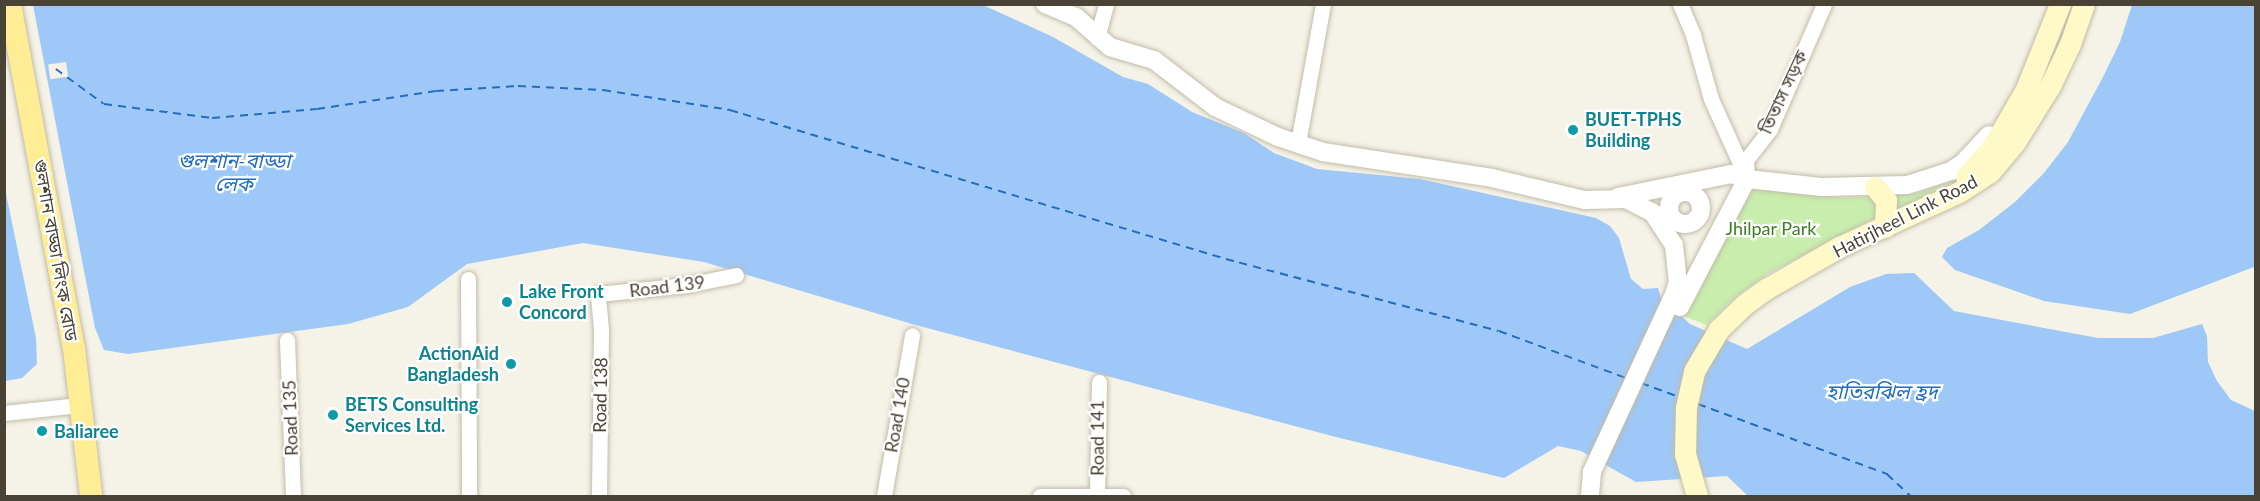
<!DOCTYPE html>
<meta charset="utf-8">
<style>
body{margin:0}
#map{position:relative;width:2260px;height:501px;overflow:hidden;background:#f5f2e7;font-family:Lato,"Noto Sans Bengali",sans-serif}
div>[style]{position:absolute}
.green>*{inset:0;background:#c8edac}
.water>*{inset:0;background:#9ec8f7}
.pier>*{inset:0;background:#f5f2e7;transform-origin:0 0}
.ferry>*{height:1.5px;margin-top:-0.75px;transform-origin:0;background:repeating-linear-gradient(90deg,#246cbf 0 8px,transparent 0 14px)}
.roads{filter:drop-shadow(0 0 2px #c1bca9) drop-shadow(0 0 2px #c1bca9)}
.minor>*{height:15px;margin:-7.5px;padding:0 7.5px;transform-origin:7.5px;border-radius:7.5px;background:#fff}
.tertiary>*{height:18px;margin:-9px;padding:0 9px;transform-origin:9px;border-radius:9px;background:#fff}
.tertiary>.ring{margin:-9px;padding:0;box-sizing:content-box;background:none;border:18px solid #fff;border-radius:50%}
.secondary>*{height:21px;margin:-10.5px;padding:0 10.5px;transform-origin:10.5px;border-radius:10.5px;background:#fff8c7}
.primary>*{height:22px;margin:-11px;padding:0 11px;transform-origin:11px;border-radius:11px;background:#ffed96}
.dots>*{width:16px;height:16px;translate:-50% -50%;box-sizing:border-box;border:3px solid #fff;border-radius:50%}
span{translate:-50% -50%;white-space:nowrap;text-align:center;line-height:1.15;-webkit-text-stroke:4.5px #fff;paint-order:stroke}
.street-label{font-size:18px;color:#494335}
.culture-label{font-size:18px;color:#0d838f;font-weight:700}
.left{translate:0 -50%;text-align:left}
.right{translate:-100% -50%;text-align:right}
.park-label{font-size:18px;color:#3c8023}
.water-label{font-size:20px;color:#246cbf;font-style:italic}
.frame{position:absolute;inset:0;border:6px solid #494335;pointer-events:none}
</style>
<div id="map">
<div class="green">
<div style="clip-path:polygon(1752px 182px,1844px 198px,1917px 193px,1946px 183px,1927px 195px,1875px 218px,1767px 274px,1734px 298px,1707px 325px,1681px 315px)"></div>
</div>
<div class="water">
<div style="clip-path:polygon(33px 5px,983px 5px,1053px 37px,1123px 77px,1148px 84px,1192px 112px,1244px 133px,1274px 153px,1317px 169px,1420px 179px,1596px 218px,1610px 226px,1619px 238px,1631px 279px,1643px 289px,1658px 288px,1661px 298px,1690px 324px,1747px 349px,1850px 287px,1886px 274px,1914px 273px,1954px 311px,2098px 338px,2153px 338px,2202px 324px,2207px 336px,2208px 362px,2217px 381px,2231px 400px,2255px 411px,2255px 496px,1748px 496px,1727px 476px,1636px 482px,1581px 451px,1558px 446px,1504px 478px,1336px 437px,912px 324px,704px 262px,583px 243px,467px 264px,408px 307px,348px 324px,128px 354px,104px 350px,95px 328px)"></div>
<div style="clip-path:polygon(2132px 5px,2255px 5px,2254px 267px,2130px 314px,2044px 301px,1955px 270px,1942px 257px,1947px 248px,1979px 230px,2015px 202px,2044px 173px,2068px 142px,2103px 77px,2120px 42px)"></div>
<div style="clip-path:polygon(5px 189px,36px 338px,37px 364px,22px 378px,5px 381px)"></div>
</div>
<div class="pier">
<div style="left:66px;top:62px;width:15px;height:18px;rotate:82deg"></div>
</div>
<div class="ferry">
<div style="left:56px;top:69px;width:59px;rotate:36.1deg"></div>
<div style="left:104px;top:104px;width:109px;rotate:7.4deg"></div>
<div style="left:212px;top:118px;width:105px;rotate:-4.9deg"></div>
<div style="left:317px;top:109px;width:120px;rotate:-8.6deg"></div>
<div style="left:436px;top:91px;width:82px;rotate:-3.5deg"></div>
<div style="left:518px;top:86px;width:85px;rotate:2.7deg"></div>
<div style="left:603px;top:90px;width:129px;rotate:8.9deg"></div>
<div style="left:730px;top:110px;width:518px;rotate:16.72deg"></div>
<div style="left:1226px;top:259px;width:282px;rotate:14.8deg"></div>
<div style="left:1499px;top:331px;width:135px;rotate:20.3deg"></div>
<div style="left:1641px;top:383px;width:40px;rotate:20.2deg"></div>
<div style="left:1698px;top:404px;width:202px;rotate:20.3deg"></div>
<div style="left:1887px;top:474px;width:33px;rotate:43deg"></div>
</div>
<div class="roads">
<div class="minor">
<div style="left:1680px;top:4px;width:34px;rotate:67deg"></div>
<div style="left:1693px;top:35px;width:66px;rotate:74.3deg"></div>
<div style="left:1711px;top:99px;width:80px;rotate:65.7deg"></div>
<div style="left:1097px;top:38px;width:35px;rotate:-75deg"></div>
<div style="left:1298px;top:143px;width:141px;rotate:-79.8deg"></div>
<div style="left:1747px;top:179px;width:19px;rotate:-93deg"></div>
<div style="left:1746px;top:160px;width:39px;rotate:-52deg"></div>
<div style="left:1770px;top:129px;width:136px;rotate:-66.6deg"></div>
<div style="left:468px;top:279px;width:217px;rotate:89.7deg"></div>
<div style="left:287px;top:340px;width:156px;rotate:87.8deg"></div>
<div style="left:4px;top:413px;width:66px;rotate:-6.1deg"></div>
<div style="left:1097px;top:495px;width:113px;rotate:-89deg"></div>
<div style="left:599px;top:496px;width:166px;rotate:-89.3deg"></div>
<div style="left:601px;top:330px;width:36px;rotate:-95deg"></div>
<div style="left:598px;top:294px;width:89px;rotate:-5.8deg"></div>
<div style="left:687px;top:285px;width:50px;rotate:-11.5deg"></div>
<div style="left:884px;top:496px;width:163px;rotate:-80.1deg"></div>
<div style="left:1040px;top:496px;width:83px"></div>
</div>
<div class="tertiary">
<div style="left:1045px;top:4px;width:34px;rotate:23deg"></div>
<div style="left:1076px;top:17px;width:45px;rotate:41.4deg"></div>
<div style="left:1110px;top:47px;width:46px;rotate:16.5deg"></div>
<div style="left:1154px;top:60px;width:77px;rotate:37.6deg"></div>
<div style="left:1215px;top:107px;width:70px;rotate:25.5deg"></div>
<div style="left:1278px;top:137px;width:47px;rotate:18.4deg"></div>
<div style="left:1323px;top:152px;width:171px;rotate:8.7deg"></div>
<div style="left:1492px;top:178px;width:95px;rotate:13.4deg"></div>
<div style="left:1584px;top:200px;width:42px;rotate:-1.4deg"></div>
<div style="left:1626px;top:199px;width:30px;rotate:27deg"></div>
<div style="left:1653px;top:213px;width:38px;rotate:57deg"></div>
<div style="left:1674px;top:245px;width:36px;rotate:84deg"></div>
<div style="left:1678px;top:281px;width:11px;rotate:105deg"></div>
<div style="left:1675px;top:292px;width:198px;rotate:114.8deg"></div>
<div style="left:1592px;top:472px;width:24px;rotate:95deg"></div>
<div class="ring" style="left:1669px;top:192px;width:14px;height:14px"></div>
<div style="left:1618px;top:197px;width:115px;rotate:-11.5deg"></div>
<div style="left:1731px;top:174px;width:17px;rotate:17deg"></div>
<div style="left:1747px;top:179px;width:75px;rotate:6.1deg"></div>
<div style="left:1822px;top:187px;width:85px;rotate:-1.3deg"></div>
<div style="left:1907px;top:185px;width:46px;rotate:-17.7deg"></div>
<div style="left:1951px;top:171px;width:14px;rotate:-34deg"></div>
<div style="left:1963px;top:163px;width:38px;rotate:-47deg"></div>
<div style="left:1680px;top:307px;width:144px;rotate:-62.4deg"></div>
</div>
<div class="secondary">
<div style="left:1966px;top:177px;width:41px;rotate:-48.9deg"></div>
<div style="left:1993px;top:146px;width:66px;rotate:-59.9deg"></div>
<div style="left:2026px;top:89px;width:92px;rotate:-68.2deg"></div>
<div style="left:1875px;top:187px;width:17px;rotate:50deg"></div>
<div style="left:1886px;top:200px;width:27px;rotate:92deg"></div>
<div style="left:1697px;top:496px;width:44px;rotate:-105.9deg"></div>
<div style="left:1685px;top:454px;width:47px;rotate:-88.8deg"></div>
<div style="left:1686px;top:407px;width:37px;rotate:-77deg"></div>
<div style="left:1694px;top:371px;width:49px;rotate:-59.2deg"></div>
<div style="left:1719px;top:329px;width:36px;rotate:-44deg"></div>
<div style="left:1745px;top:304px;width:26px;rotate:-36deg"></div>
<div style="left:1766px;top:289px;width:84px;rotate:-29.9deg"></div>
<div style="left:1839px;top:247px;width:132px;rotate:-24.6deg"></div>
<div style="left:1959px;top:192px;width:37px;rotate:-33deg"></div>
<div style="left:1990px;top:172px;width:39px;rotate:-50deg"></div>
<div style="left:2015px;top:142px;width:66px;rotate:-58deg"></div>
<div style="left:2050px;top:86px;width:47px;rotate:-64.5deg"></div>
<div style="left:2070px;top:44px;width:42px;rotate:-70.7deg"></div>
</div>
<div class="primary">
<div style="left:10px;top:4px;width:350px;rotate:79.5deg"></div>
<div style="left:74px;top:348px;width:149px;rotate:83.4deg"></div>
</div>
</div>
<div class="dots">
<div style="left:1573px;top:130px;background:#0f9aa8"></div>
<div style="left:507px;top:302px;background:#0f9aa8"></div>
<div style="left:511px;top:364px;background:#0f9aa8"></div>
<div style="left:333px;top:415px;background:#0f9aa8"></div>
<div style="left:42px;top:431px;background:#0f9aa8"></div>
</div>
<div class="street-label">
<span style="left:1783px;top:92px;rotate:-65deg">তিতাস সড়ক</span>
<span style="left:1905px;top:216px;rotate:-27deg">Hatirjheel Link Road</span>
<span style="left:56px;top:250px;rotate:80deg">গুলশান বাড্ডা লিংক রোড</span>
<span style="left:667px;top:286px;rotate:-7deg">Road 139</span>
<span style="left:600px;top:395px;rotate:-89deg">Road 138</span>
<span style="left:897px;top:415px;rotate:-80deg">Road 140</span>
<span style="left:290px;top:418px;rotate:-92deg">Road 135</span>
<span style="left:1097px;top:438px;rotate:-90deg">Road 141</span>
</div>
<div class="culture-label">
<span class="left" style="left:1585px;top:130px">BUET-TPHS<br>Building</span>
<span class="left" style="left:519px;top:302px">Lake Front<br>Concord</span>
<span class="right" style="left:499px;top:364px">ActionAid<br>Bangladesh</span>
<span class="left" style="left:345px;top:415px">BETS Consulting<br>Services Ltd.</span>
<span class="left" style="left:54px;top:431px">Baliaree</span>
</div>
<div class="park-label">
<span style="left:1771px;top:228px">Jhilpar Park</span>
</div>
<div class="water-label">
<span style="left:234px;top:172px">গুলশান-বাড্ডা<br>লেক</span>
<span style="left:1882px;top:391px">হাতিরঝিল হ্রদ</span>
</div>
<div class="frame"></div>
</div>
